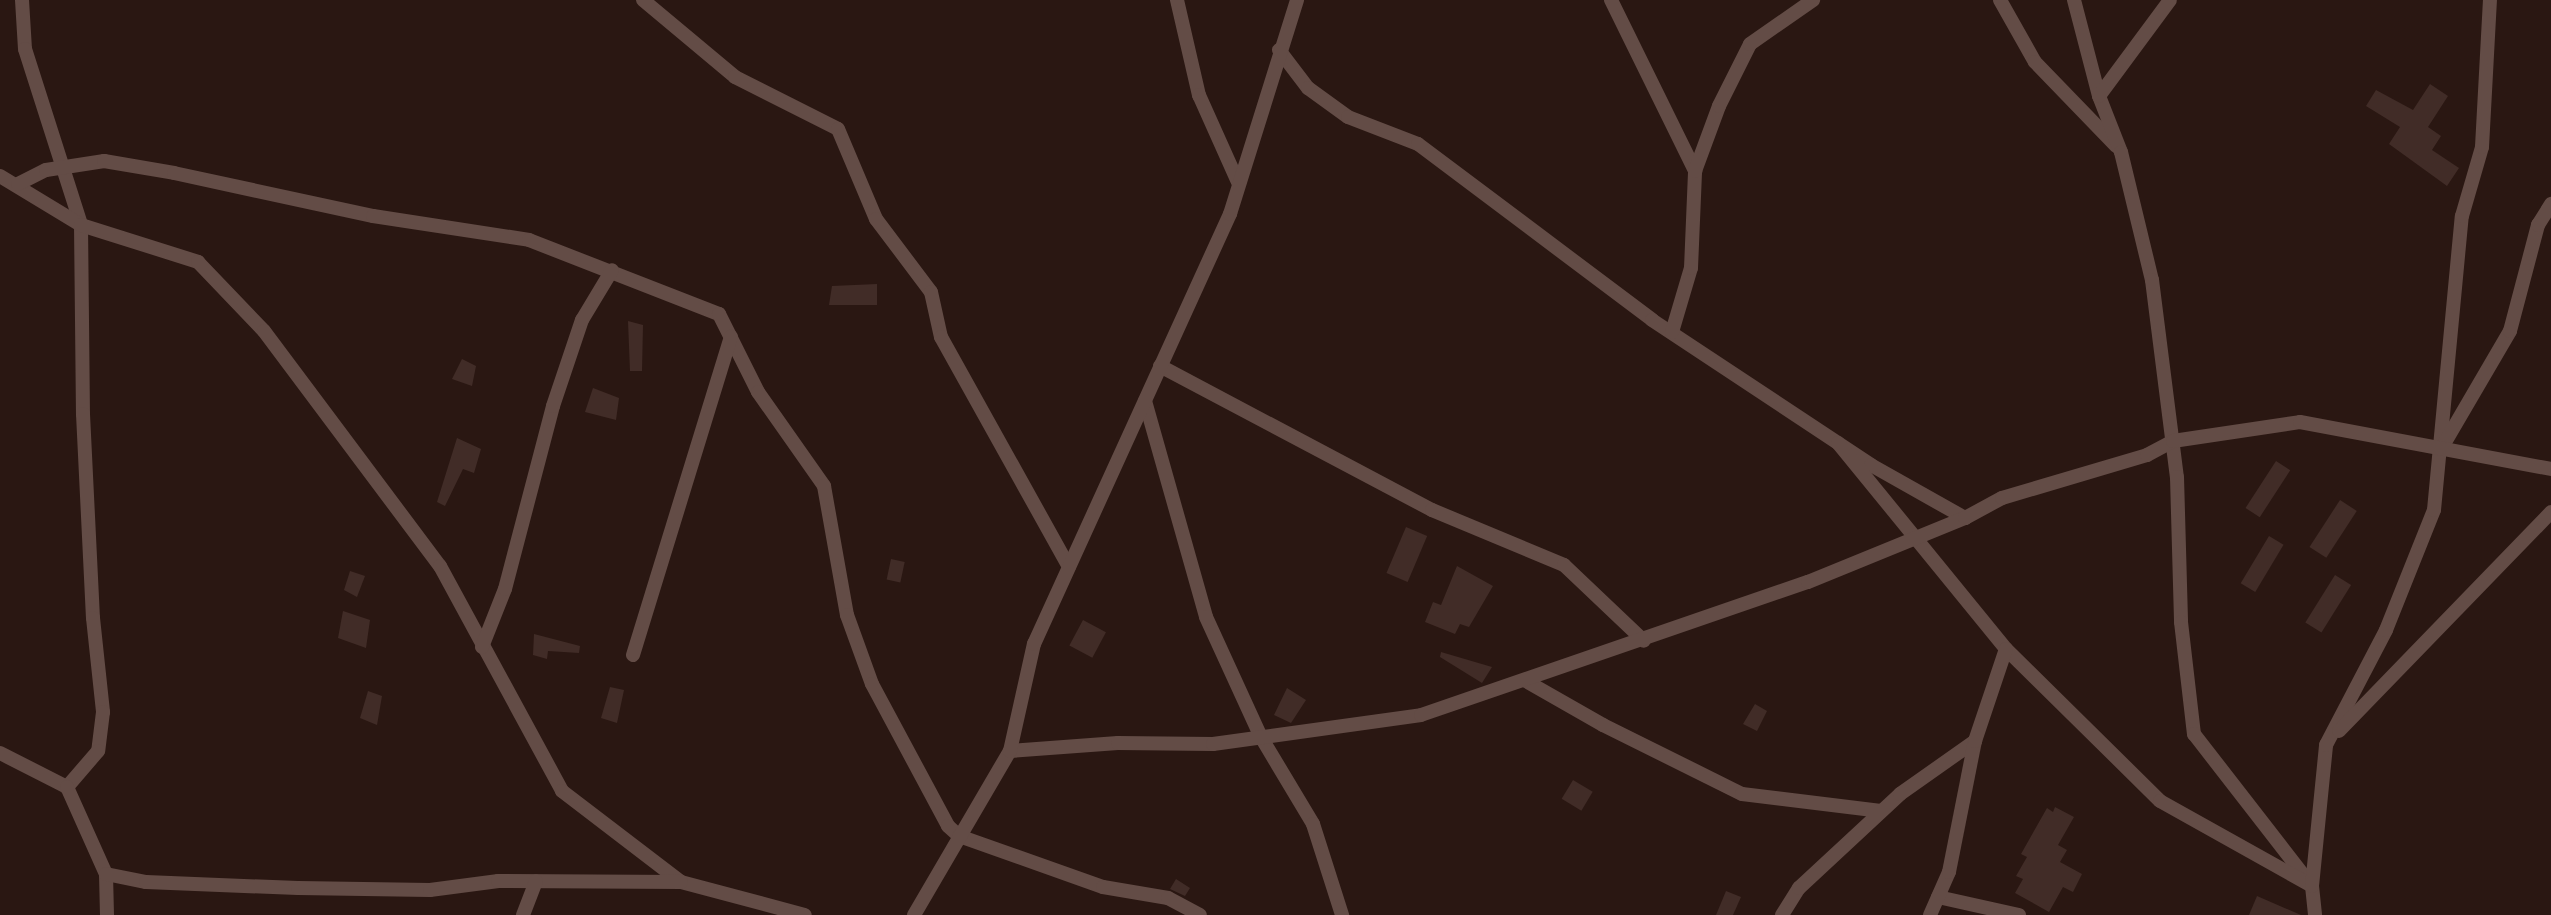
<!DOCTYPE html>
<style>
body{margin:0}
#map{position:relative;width:2551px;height:915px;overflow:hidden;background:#2a1712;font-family:Georgia,serif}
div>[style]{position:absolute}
.building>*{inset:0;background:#412c27;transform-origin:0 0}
.street>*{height:14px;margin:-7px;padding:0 7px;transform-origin:7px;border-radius:7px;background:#634c46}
span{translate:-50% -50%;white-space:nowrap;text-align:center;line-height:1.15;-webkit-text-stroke:5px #200e0a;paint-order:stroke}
</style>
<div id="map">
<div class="building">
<div style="clip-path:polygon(2430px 84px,2448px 96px,2428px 127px,2441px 136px,2432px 150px,2459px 168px,2447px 186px,2389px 144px,2400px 127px,2366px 106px,2376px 90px,2413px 110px)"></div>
<div style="clip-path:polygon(877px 284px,877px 305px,829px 305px,832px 286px)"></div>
<div style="clip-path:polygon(628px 321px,643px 325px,642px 371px,630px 371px)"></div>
<div style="clip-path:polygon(462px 359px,476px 366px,472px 386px,452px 379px)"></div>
<div style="clip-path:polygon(593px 388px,619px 398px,616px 420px,585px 412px)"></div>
<div style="clip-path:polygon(457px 438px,481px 449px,474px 473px,463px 469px,445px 506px,437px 502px)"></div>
<div style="left:2276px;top:461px;width:17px;height:56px;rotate:33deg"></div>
<div style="left:2340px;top:500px;width:20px;height:56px;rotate:33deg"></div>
<div style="left:1406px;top:527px;width:23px;height:50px;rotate:23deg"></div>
<div style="left:2269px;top:536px;width:17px;height:55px;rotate:31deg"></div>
<div style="left:891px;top:559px;width:14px;height:21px;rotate:12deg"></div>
<div style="clip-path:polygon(1457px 566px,1493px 586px,1469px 627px,1460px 624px,1455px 634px,1425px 622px,1433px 602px,1441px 605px)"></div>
<div style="clip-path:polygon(350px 571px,365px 576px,357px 597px,344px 590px)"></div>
<div style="left:2335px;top:575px;width:19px;height:56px;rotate:32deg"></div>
<div style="clip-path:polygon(343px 611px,370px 620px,366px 648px,338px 638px)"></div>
<div style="left:1083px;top:620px;width:26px;height:29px;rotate:28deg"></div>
<div style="clip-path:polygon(534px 634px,580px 646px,579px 653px,548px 651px,547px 659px,533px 655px)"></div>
<div style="clip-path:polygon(1441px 652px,1492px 667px,1482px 683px,1440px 657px)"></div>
<div style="clip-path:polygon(610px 687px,624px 690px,617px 723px,601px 718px)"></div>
<div style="clip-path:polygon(1287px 688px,1306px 700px,1291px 723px,1274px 715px)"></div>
<div style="clip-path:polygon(368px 691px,382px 696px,377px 725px,360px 718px)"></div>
<div style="clip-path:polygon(1755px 704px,1767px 711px,1757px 731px,1743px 724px)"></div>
<div style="left:1573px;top:780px;width:23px;height:22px;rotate:31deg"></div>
<div style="clip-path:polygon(2055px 807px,2074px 817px,2058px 845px,2067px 850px,2060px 862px,2082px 874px,2073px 892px,2063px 887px,2049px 912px,2015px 893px,2023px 879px,2016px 876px,2027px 857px,2021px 854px,2047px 808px,2053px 812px)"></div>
<div style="clip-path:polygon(1176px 879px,1190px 888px,1185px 896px,1170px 889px)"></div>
<div style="clip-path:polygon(1726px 891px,1741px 897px,1733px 915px,1716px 915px)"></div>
<div style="clip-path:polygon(2257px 896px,2301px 915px,2249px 915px)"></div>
</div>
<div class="street">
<div style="left:22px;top:0;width:49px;rotate:86.5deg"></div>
<div style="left:25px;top:49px;width:185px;rotate:72.3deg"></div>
<div style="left:81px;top:225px;width:189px;rotate:89.4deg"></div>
<div style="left:83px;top:414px;width:204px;rotate:87.2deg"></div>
<div style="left:93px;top:618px;width:95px;rotate:83.9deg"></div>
<div style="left:103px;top:712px;width:39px;rotate:97deg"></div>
<div style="left:98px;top:751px;width:48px;rotate:130.7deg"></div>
<div style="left:643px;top:0;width:120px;rotate:39.9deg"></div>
<div style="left:735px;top:77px;width:115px;rotate:26.8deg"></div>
<div style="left:838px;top:129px;width:98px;rotate:67.1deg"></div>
<div style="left:876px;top:219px;width:91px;rotate:53deg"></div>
<div style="left:931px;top:292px;width:46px;rotate:77.5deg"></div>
<div style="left:941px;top:337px;width:263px;rotate:60.9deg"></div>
<div style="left:1177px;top:0;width:98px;rotate:77deg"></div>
<div style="left:1199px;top:95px;width:95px;rotate:65.9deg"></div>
<div style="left:1611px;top:0;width:191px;rotate:63.8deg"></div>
<div style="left:2000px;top:0;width:71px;rotate:60.6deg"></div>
<div style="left:2035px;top:62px;width:117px;rotate:46deg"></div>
<div style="left:2074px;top:0;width:99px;rotate:75.4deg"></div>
<div style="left:2099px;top:96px;width:60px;rotate:68.6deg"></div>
<div style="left:2121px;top:152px;width:132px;rotate:76.4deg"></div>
<div style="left:2152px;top:280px;width:199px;rotate:82.8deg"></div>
<div style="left:2177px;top:477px;width:145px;rotate:88.4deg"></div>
<div style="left:2181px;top:622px;width:113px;rotate:83.4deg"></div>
<div style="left:2194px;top:734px;width:192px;rotate:52.2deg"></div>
<div style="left:2312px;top:886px;width:29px;rotate:84deg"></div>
<div style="left:1279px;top:50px;width:48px;rotate:52.7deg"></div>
<div style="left:1308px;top:88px;width:49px;rotate:35.9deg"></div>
<div style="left:1348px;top:117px;width:75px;rotate:21.1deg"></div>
<div style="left:1418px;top:144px;width:293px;rotate:36.9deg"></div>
<div style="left:1652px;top:320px;width:263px;rotate:33.5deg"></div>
<div style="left:1871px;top:465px;width:108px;rotate:29.4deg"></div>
<div style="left:2099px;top:96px;width:119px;rotate:-53.5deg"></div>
<div style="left:0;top:176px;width:95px;rotate:31.2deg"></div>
<div style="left:81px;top:225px;width:123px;rotate:17.5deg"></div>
<div style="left:198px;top:262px;width:95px;rotate:46.3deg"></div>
<div style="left:264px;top:331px;width:294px;rotate:53.2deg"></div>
<div style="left:440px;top:566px;width:256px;rotate:61.5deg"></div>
<div style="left:562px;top:791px;width:150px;rotate:37.4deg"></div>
<div style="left:681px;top:882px;width:128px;rotate:14.9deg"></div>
<div style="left:18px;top:184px;width:31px;rotate:-27deg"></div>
<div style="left:46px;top:170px;width:59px;rotate:-8.8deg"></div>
<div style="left:104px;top:161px;width:71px;rotate:9.7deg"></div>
<div style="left:174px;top:173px;width:204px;rotate:12.2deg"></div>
<div style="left:373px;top:216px;width:158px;rotate:8.7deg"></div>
<div style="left:529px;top:240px;width:204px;rotate:21.3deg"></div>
<div style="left:719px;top:314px;width:87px;rotate:63.4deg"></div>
<div style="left:758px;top:392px;width:115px;rotate:54.9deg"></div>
<div style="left:824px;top:486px;width:131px;rotate:79.9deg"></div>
<div style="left:847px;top:615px;width:73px;rotate:70.1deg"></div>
<div style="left:872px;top:684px;width:161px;rotate:61.8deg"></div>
<div style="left:948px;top:826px;width:15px;rotate:42deg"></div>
<div style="left:959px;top:836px;width:153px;rotate:19.5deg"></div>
<div style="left:1103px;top:887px;width:66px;rotate:9.6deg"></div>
<div style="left:1168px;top:898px;width:36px;rotate:28deg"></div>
<div style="left:1672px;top:332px;width:67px;rotate:-73.5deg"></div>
<div style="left:1691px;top:268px;width:97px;rotate:-87.6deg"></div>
<div style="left:1695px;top:171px;width:69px;rotate:-69.7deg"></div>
<div style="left:1719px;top:106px;width:69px;rotate:-63.4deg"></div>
<div style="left:1750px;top:44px;width:77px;rotate:-34.9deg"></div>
<div style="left:1160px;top:366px;width:308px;rotate:27.9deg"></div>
<div style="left:1432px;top:510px;width:143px;rotate:22.6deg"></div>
<div style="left:1564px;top:565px;width:110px;rotate:43.5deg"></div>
<div style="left:1145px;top:401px;width:224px;rotate:74.2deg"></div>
<div style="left:1206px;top:617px;width:132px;rotate:65.4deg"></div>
<div style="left:1261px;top:737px;width:101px;rotate:59.1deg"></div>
<div style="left:1313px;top:824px;width:96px;rotate:72.3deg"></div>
<div style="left:1838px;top:443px;width:266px;rotate:50.8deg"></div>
<div style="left:2006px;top:649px;width:216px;rotate:44.6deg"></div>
<div style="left:2160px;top:801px;width:174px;rotate:29.2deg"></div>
<div style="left:2312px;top:886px;width:142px;rotate:-84.3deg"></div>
<div style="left:2326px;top:745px;width:130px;rotate:-62.4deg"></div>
<div style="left:2386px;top:630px;width:129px;rotate:-68.2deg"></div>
<div style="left:2434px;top:510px;width:295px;rotate:-84.6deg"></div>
<div style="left:2462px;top:216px;width:72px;rotate:-73.8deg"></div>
<div style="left:2482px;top:147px;width:147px;rotate:-86.9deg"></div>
<div style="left:2444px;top:444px;width:131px;rotate:-59.7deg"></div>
<div style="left:2510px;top:331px;width:110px;rotate:-75.2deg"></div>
<div style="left:2538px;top:225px;width:25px;rotate:-58deg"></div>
<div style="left:482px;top:647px;width:62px;rotate:-68.4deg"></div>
<div style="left:505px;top:589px;width:189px;rotate:-75.3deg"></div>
<div style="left:553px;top:406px;width:91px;rotate:-71.4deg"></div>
<div style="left:582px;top:320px;width:58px;rotate:-59deg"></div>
<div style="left:633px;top:655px;width:333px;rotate:-72.9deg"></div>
<div style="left:1526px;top:681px;width:89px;rotate:29.7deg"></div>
<div style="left:1603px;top:725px;width:155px;rotate:26.4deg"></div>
<div style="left:1742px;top:794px;width:140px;rotate:7deg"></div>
<div style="left:2339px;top:731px;width:305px;rotate:-45.9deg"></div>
<div style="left:1010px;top:751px;width:108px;rotate:-4.2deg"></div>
<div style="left:1118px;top:743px;width:95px;rotate:0.6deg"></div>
<div style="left:1213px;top:744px;width:210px;rotate:-7.9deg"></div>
<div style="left:1421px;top:715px;width:409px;rotate:-19deg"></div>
<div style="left:1808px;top:582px;width:170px;rotate:-22.2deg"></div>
<div style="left:1965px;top:518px;width:42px;rotate:-28.4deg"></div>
<div style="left:2002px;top:498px;width:151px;rotate:-16.5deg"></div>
<div style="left:2147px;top:455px;width:30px;rotate:-28deg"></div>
<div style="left:2173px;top:441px;width:128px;rotate:-8.5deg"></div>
<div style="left:2300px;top:422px;width:255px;rotate:10.6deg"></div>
<div style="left:0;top:753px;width:75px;rotate:26.9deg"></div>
<div style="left:67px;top:787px;width:95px;rotate:65.9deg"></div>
<div style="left:106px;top:874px;width:41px;rotate:88.6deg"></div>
<div style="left:106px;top:874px;width:41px;rotate:11.3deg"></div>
<div style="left:146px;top:882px;width:152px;rotate:2.3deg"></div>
<div style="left:298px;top:888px;width:132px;rotate:0.9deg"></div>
<div style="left:430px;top:890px;width:69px;rotate:-7.5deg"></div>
<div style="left:498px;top:881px;width:183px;rotate:0.3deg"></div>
<div style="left:1938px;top:897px;width:83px;rotate:12.5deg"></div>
<div style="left:523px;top:915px;width:36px;rotate:-69deg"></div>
<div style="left:914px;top:915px;width:190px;rotate:-59.7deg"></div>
<div style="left:1010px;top:751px;width:110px;rotate:-77.4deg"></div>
<div style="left:1034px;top:644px;width:473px;rotate:-65.5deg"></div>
<div style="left:1230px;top:214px;width:224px;rotate:-72.6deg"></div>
<div style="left:1782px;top:915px;width:32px;rotate:-58deg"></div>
<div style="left:1799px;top:888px;width:138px;rotate:-42.9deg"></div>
<div style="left:1900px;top:794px;width:92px;rotate:-35.2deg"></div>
<div style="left:1930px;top:915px;width:47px;rotate:-66.2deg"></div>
<div style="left:1949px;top:872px;width:134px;rotate:-78.8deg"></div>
<div style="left:1975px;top:741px;width:97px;rotate:-71.4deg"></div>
</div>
</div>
